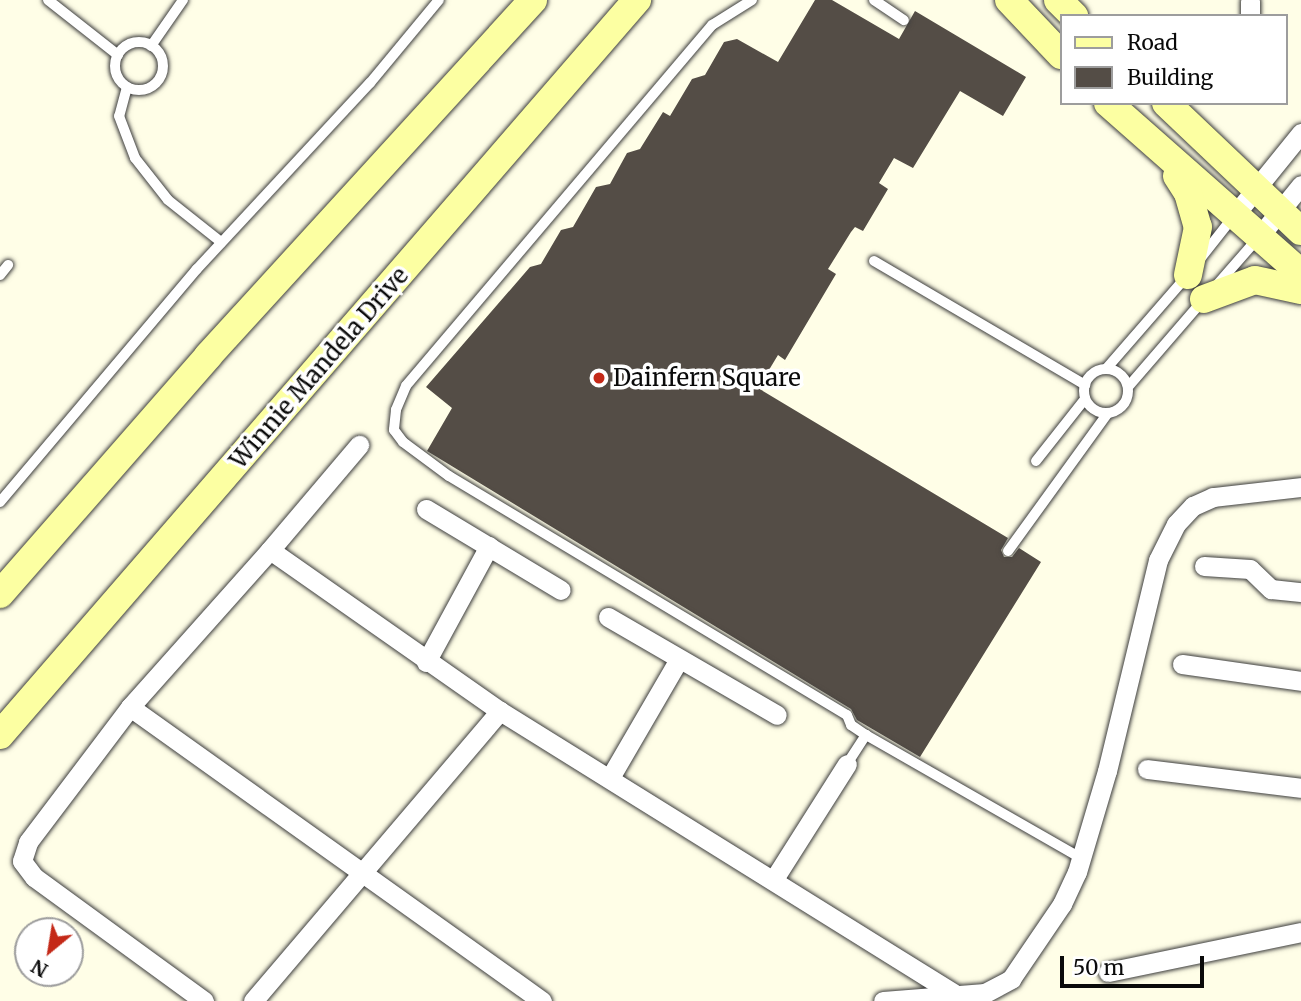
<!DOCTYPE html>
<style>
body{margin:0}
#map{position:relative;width:1301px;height:1001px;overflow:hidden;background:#fffee7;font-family:Merriweather,serif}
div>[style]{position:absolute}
.building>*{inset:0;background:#544d46}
.roads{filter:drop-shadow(0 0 2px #3d3d3d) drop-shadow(0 0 2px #3d3d3d)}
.lane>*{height:10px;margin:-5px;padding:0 5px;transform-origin:5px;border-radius:5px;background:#fff}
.lane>.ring{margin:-5px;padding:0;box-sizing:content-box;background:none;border:10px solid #fff;border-radius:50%}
.street>*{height:19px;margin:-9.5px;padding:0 9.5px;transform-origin:9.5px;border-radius:9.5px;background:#fff}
.secondary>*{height:28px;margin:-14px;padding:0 14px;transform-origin:14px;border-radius:14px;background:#fcffa2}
.dots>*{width:19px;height:19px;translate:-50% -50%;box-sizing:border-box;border:4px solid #fff;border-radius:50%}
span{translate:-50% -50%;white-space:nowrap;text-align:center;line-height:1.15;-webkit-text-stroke:7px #fff;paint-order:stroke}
.street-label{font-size:24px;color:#0a0a0a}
.poi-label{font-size:24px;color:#0a0a0a}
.left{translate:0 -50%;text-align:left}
.legend{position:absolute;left:1060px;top:14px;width:228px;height:91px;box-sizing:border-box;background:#fff;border:2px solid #9d9d9d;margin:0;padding:9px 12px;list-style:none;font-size:21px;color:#0a0a0a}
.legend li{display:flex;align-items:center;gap:14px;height:35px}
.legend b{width:35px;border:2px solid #9d9d9d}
.north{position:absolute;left:14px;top:917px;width:70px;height:70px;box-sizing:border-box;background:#fff;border:2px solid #9d9d9d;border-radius:50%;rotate:210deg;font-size:19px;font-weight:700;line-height:28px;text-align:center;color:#0a0a0a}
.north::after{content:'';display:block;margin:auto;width:24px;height:32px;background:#c42918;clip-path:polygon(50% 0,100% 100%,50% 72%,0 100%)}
.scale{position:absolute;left:1060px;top:956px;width:144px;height:32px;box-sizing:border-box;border:4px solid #0a0a0a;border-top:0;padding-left:9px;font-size:21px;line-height:24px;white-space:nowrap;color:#0a0a0a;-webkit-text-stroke:5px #fff;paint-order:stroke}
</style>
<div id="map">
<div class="building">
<div style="clip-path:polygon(815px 0,832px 0,899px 39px,915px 11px,1026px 77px,1003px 116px,960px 91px,913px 168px,894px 158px,879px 183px,888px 189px,863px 231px,855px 227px,851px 232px,828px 269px,836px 274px,785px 360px,778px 355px,758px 388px,1008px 538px,1001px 550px,1004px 557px,1012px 557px,1019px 548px,1041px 562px,920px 757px,857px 720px,851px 709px,427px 451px,452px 408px,426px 387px,530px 267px,541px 264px,561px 230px,573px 227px,596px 187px,610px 184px,627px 153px,640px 149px,663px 112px,670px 116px,692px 79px,705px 75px,724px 42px,737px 39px,778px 62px)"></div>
</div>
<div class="roads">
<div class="lane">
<div style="left:48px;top:0;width:89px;rotate:38.2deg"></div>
<div style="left:752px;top:0;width:47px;rotate:148deg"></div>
<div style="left:712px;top:25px;width:473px;rotate:130.3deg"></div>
<div style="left:406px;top:386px;width:26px;rotate:113deg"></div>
<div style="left:396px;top:410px;width:20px;rotate:96deg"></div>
<div style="left:394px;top:430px;width:15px;rotate:53deg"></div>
<div style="left:403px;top:442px;width:57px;rotate:36.5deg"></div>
<div style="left:449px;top:476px;width:464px;rotate:31deg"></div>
<div style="left:847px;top:715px;width:11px;rotate:68deg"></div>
<div style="left:851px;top:725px;width:18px;rotate:34deg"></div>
<div style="left:866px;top:735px;width:248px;rotate:29.8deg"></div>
<div style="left:874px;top:0;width:36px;rotate:34deg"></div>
<div class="ring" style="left:115px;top:42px;width:38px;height:38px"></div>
<div style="left:151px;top:46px;width:56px;rotate:-55.2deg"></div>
<div style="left:127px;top:87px;width:30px;rotate:105deg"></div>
<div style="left:119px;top:116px;width:45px;rotate:69.1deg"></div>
<div style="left:135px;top:158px;width:53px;rotate:51.8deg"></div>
<div style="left:168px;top:200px;width:68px;rotate:38.4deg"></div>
<div style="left:1200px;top:259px;width:53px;rotate:-51.8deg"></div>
<div style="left:874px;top:261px;width:245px;rotate:30.4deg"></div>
<div style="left:0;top:275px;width:13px;rotate:-51deg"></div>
<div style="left:1216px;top:286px;width:64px;rotate:-48.8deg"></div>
<div class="ring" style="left:1084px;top:369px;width:34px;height:34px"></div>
<div style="left:1106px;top:369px;width:122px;rotate:-49deg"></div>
<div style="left:1128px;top:387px;width:115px;rotate:-49.2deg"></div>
<div style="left:1036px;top:461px;width:79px;rotate:-51.7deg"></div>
<div style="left:0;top:502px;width:305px;rotate:-49.8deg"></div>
<div style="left:197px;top:269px;width:254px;rotate:-47.1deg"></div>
<div style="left:370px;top:83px;width:108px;rotate:-50.3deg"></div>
<div style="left:1008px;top:551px;width:169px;rotate:-54.1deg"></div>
<div style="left:847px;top:764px;width:35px;rotate:-57deg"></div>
</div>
<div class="street">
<div style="left:1250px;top:1px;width:15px;rotate:90deg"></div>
<div style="left:1233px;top:217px;width:108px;rotate:-51deg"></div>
<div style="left:1258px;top:238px;width:68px;rotate:-50.9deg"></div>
<div style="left:426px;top:509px;width:157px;rotate:31deg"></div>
<div style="left:270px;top:550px;width:138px;rotate:-49.7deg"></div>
<div style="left:1204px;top:566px;width:46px;rotate:3.7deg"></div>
<div style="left:1250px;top:569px;width:29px;rotate:44deg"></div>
<div style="left:1271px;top:589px;width:30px;rotate:6deg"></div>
<div style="left:608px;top:617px;width:195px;rotate:30.1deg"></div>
<div style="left:426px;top:662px;width:132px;rotate:-61.5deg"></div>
<div style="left:1182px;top:664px;width:120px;rotate:8.1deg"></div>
<div style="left:130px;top:707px;width:506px;rotate:35.51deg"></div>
<div style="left:1147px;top:769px;width:155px;rotate:7deg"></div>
<div style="left:611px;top:776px;width:133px;rotate:-59.8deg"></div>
<div style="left:774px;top:879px;width:136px;rotate:-57.6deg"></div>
<div style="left:1108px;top:972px;width:197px;rotate:-11.7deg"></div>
<div style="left:204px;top:1001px;width:210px;rotate:-143.9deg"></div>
<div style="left:34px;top:877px;width:20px;rotate:-127deg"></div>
<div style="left:22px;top:861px;width:20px;rotate:-72deg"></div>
<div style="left:28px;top:842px;width:169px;rotate:-52.9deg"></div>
<div style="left:130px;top:707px;width:210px;rotate:-48.3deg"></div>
<div style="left:270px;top:550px;width:281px;rotate:35deg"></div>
<div style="left:500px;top:711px;width:534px;rotate:31.9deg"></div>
<div style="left:253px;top:1001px;width:381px;rotate:-49.6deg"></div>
<div style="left:883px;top:1001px;width:102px;rotate:-4.5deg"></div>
<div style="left:985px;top:993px;width:30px;rotate:-28deg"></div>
<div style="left:1011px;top:979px;width:91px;rotate:-55.8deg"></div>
<div style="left:1062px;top:904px;width:35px;rotate:-65deg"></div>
<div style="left:1077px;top:872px;width:105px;rotate:-73.5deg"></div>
<div style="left:1107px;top:771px;width:217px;rotate:-76.4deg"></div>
<div style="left:1158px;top:560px;width:40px;rotate:-63.4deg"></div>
<div style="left:1176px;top:524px;width:25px;rotate:-47deg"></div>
<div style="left:1193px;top:506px;width:22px;rotate:-24deg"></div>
<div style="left:1213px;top:497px;width:89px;rotate:-6.5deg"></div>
</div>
<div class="secondary">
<div style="left:1009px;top:0;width:76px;rotate:46.6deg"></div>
<div style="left:1058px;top:0;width:23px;rotate:45deg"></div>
<div style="left:1108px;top:103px;width:257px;rotate:41.4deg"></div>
<div style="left:1166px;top:103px;width:186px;rotate:43.5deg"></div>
<div style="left:1177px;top:176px;width:20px;rotate:57deg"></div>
<div style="left:1188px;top:193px;width:35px;rotate:74deg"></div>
<div style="left:1198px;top:227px;width:49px;rotate:101.8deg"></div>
<div style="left:1204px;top:299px;width:54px;rotate:-20.4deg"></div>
<div style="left:1255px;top:280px;width:47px;rotate:12.3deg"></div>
<div style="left:0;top:594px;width:316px;rotate:-48.8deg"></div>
<div style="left:208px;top:356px;width:482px;rotate:-47.6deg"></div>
<div style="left:0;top:735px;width:973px;rotate:-49.09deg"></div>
</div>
</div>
<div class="dots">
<div style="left:599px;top:378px;background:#c42918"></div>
</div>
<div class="street-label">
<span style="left:319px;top:368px;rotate:-49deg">Winnie Mandela Drive</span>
</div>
<div class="poi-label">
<span class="left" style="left:613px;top:378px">Dainfern Square</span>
</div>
<ul class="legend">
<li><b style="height:9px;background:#fcffa2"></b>Road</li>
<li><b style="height:19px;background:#544d46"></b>Building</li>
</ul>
<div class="north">N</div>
<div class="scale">50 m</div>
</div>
